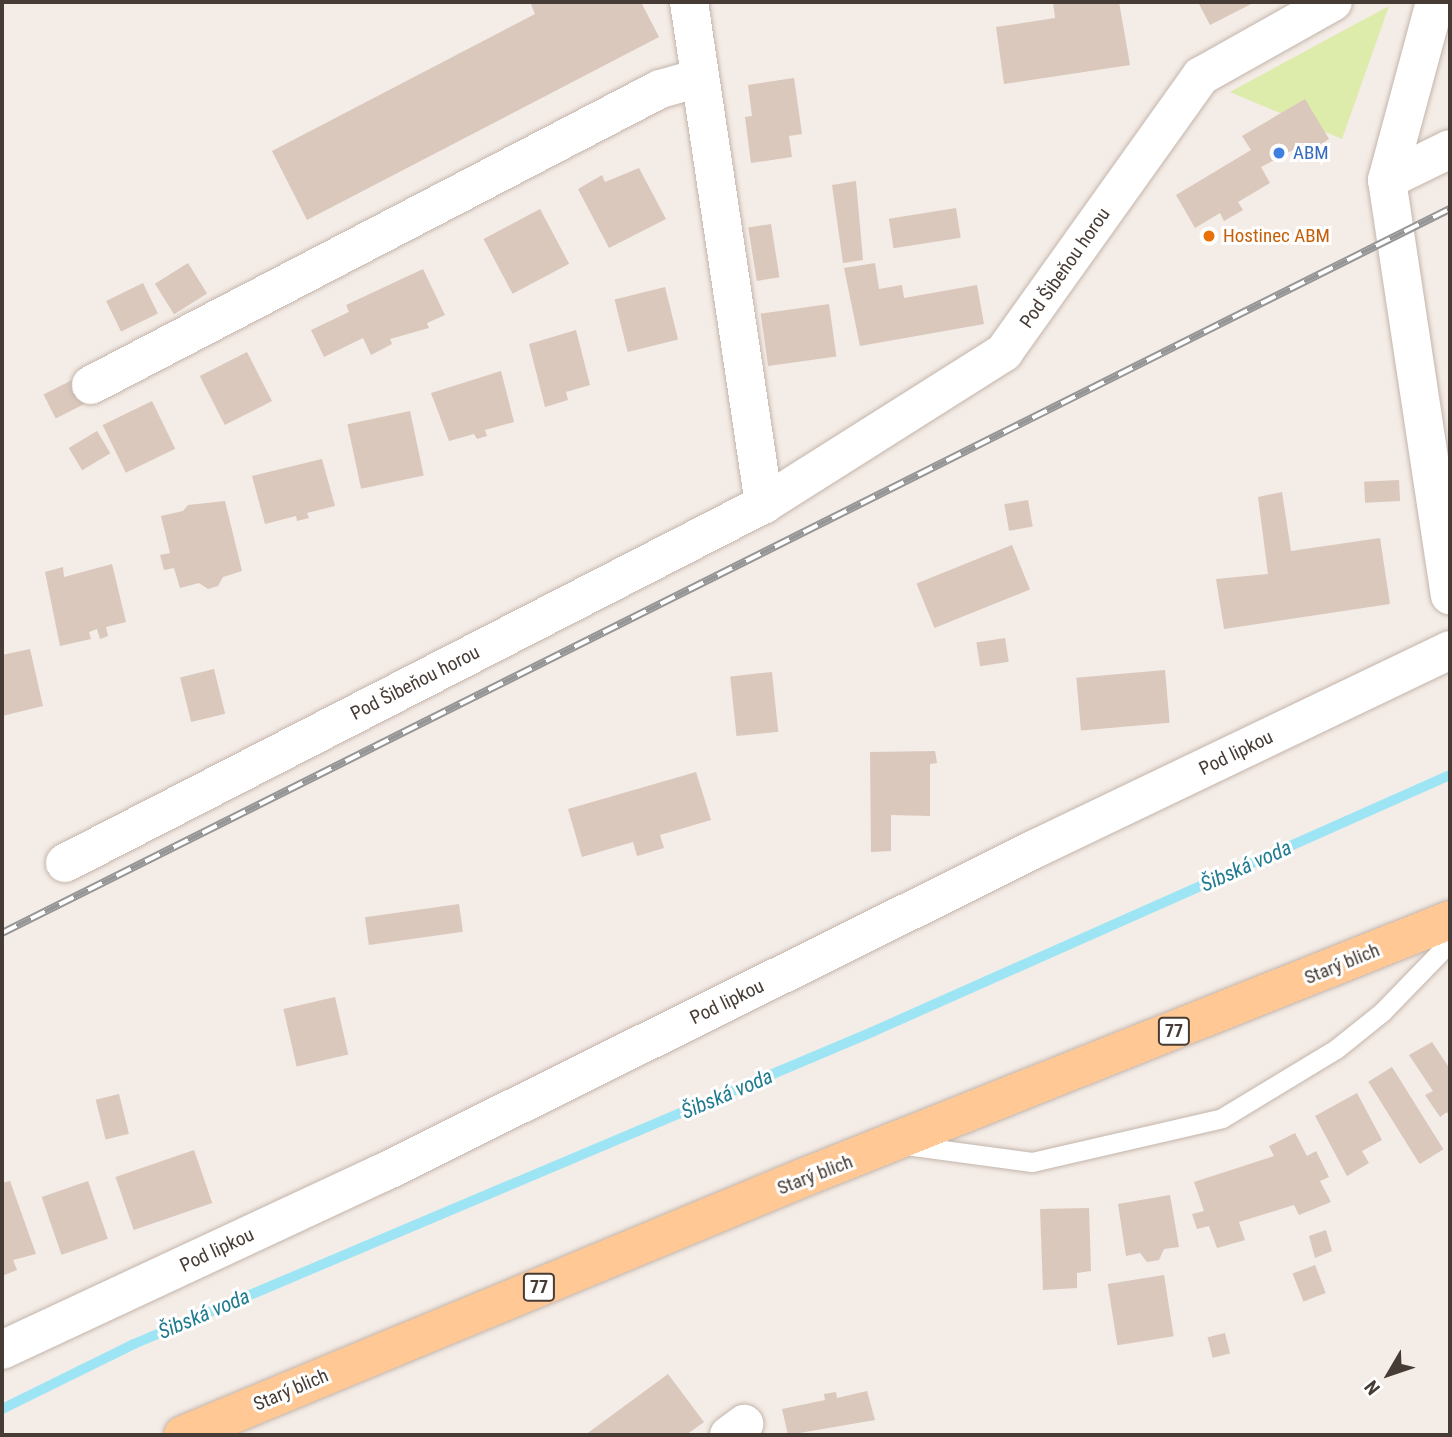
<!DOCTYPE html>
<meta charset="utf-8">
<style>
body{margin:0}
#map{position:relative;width:1452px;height:1437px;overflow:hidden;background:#f4ece6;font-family:"Roboto Condensed",sans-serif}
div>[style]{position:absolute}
.green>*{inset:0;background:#ddebab}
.stream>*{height:10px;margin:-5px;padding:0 5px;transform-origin:5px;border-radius:5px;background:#9de5f5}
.building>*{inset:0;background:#dac8bd;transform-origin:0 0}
.roads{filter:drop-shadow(0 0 2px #c3b5ab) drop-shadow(0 0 2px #c3b5ab)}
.lane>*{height:19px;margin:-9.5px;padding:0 9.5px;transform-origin:9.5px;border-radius:9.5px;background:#fff}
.street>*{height:38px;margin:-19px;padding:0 19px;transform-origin:19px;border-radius:19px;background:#fff}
.primary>*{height:38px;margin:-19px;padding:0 19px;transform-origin:19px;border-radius:19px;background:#ffc894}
.rail>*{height:8px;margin-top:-4px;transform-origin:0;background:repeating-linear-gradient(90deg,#fff 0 16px,#969696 0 32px);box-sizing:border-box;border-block:2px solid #969696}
.dots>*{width:19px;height:19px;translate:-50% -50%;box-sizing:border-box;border:4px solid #fff;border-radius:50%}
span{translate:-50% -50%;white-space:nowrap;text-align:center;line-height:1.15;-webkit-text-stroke:6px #fff;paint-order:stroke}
.shield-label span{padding:2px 5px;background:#fff;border:2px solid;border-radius:5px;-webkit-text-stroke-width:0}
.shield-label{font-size:18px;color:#473c35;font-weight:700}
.shop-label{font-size:19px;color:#366cbe}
.left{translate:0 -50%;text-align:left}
.food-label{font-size:19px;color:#c56008}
.street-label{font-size:19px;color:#473c35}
.water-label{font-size:21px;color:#217b90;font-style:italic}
.frame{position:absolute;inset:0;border:4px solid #473c35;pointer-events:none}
.north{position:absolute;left:1354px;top:1339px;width:70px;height:70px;-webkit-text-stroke:5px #fff;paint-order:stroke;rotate:231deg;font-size:19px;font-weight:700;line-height:28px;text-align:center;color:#473c35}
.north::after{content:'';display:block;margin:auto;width:24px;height:32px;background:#473c35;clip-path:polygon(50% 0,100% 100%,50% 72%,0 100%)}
</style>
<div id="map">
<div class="green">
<div style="clip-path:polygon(1389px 6px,1342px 139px,1230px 92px)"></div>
</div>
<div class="stream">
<div style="left:2px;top:1409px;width:147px;rotate:-26.2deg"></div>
<div style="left:134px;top:1344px;width:801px;rotate:-22.92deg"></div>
<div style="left:872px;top:1032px;width:633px;rotate:-23.97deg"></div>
</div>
<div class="building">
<div style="clip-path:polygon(530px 2px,641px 2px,659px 37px,307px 220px,272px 151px,535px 14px)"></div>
<div style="clip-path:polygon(1053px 2px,1119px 2px,1130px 65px,1004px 84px,996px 27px,1055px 18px)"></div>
<div style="clip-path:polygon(1198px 2px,1255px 2px,1210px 25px)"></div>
<div style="clip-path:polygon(794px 78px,802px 134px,789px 136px,792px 157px,751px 163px,745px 117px,752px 116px,748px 85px)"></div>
<div style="clip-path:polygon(1305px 99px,1329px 139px,1310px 151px,1306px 143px,1261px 167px,1270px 183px,1238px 202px,1243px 210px,1224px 221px,1220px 213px,1195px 228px,1176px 195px,1251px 150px,1242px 136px)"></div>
<div style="clip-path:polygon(639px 168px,666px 219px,609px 248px,578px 189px,602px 175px,605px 182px)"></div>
<div style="clip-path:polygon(856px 181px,863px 260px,843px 263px,832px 185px)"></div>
<div style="left:956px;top:208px;width:30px;height:68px;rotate:81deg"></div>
<div style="left:540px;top:209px;width:62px;height:64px;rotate:62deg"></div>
<div style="left:771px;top:224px;width:54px;height:23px;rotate:81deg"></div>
<div style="left:188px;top:263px;width:36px;height:39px;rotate:58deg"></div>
<div style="clip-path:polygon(875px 263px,879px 289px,902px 285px,904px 298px,977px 285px,984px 324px,860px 346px,844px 268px)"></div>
<div style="clip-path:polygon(423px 269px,445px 315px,427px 323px,429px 328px,390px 339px,392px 344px,371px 355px,363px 338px,324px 357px,311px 330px,349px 312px,346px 305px)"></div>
<div style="left:143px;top:283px;width:34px;height:41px;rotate:64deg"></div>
<div style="left:665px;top:287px;width:54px;height:52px;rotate:76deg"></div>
<div style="left:829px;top:304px;width:53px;height:69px;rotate:82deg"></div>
<div style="clip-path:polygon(576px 330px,590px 385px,566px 392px,568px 400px,545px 407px,529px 344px)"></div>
<div style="left:247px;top:352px;width:55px;height:53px;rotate:63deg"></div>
<div style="clip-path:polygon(501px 371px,514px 422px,485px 430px,487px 436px,477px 439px,474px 434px,449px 441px,431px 393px)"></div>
<div style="left:72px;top:380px;width:27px;height:32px;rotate:63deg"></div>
<div style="left:152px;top:401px;width:53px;height:55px;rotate:64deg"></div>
<div style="left:410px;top:411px;width:66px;height:64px;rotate:78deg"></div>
<div style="left:97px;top:431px;width:26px;height:33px;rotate:59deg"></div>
<div style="clip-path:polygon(322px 459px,335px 506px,307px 513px,309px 518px,297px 521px,296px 516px,265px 524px,252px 476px)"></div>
<div style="left:1399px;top:480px;width:21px;height:35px;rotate:87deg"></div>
<div style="clip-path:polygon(1282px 492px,1291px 551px,1380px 538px,1390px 604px,1224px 629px,1216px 579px,1268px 574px,1258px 497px)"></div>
<div style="left:1028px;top:500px;width:27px;height:24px;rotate:80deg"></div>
<div style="clip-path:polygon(225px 501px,242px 571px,223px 577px,218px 586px,208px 589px,199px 583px,180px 588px,174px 568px,164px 570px,160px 555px,170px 553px,161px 516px,183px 511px,188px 505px)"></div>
<div style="left:1012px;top:545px;width:48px;height:103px;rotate:68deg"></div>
<div style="clip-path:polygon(112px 564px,126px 622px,106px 627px,108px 636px,100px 639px,97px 629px,89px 632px,91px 639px,60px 646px,45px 572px,63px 567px,64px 577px)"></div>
<div style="left:1005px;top:638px;width:24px;height:29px;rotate:81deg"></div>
<div style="clip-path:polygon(30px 649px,43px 706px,2px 716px,2px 655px)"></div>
<div style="left:214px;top:669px;width:46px;height:35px;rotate:76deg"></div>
<div style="left:1165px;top:670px;width:53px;height:89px;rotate:85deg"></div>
<div style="left:772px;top:672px;width:60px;height:42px;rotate:84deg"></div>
<div style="clip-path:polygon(935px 751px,937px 763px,930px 764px,930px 816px,891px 815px,891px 851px,871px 852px,870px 752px)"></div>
<div style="clip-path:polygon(696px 772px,711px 820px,660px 835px,664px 848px,637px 856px,633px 842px,582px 857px,568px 809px)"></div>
<div style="left:459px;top:904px;width:28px;height:95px;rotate:82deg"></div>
<div style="left:335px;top:997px;width:59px;height:53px;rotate:77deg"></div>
<div style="clip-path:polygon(1432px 1042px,1450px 1069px,1450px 1118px,1447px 1112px,1440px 1117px,1425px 1095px,1433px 1091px,1409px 1055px)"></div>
<div style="left:1392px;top:1067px;width:97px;height:28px;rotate:58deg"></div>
<div style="clip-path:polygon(1357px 1093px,1382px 1140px,1362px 1151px,1369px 1163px,1347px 1176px,1315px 1116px)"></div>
<div style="left:119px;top:1094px;width:41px;height:24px;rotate:76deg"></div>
<div style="clip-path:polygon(1295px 1133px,1307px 1156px,1316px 1151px,1329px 1177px,1320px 1181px,1331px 1202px,1299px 1215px,1294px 1205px,1239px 1222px,1245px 1240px,1217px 1248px,1209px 1226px,1197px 1229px,1192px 1214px,1204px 1211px,1194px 1182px,1274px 1156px,1269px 1146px)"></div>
<div style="left:194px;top:1150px;width:56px;height:83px;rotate:71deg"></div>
<div style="clip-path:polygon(10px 1181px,36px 1254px,13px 1260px,17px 1270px,2px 1276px,2px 1183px)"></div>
<div style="left:88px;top:1181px;width:61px;height:49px;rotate:71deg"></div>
<div style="clip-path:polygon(1170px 1195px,1179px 1247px,1164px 1249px,1159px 1260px,1147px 1262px,1140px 1253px,1126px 1256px,1118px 1204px)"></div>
<div style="clip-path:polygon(1089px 1208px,1091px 1271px,1077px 1273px,1077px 1288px,1043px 1290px,1040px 1209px)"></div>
<div style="clip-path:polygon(1326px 1230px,1332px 1251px,1315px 1258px,1309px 1236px)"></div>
<div style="left:1315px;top:1265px;width:30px;height:24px;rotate:69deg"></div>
<div style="left:1164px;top:1275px;width:62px;height:57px;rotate:81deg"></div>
<div style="left:1225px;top:1333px;width:21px;height:18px;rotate:76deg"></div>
<div style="clip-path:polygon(668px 1374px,704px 1422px,686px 1435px,585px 1435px)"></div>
<div style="clip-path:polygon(867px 1391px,875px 1420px,788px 1435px,782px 1409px,825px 1400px,824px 1394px,836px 1392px,837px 1398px)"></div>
</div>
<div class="roads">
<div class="lane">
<div style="left:906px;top:1145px;width:127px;rotate:7.7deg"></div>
<div style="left:1032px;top:1162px;width:195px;rotate:-13deg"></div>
<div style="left:1222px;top:1118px;width:133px;rotate:-31.2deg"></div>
<div style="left:1336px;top:1049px;width:59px;rotate:-38.8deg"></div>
<div style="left:1382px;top:1012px;width:98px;rotate:-45.8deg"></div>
</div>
<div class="street">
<div style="left:689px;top:2px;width:508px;rotate:81.5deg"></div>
<div style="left:1435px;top:2px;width:184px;rotate:105.1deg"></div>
<div style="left:1387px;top:180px;width:420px;rotate:81.4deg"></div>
<div style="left:1387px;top:180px;width:70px;rotate:-26.2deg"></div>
<div style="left:91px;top:385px;width:641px;rotate:-27.48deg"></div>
<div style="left:660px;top:89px;width:41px;rotate:-15.8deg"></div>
<div style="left:65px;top:863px;width:786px;rotate:-27.18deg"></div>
<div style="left:764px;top:504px;width:284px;rotate:-32.3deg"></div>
<div style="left:1004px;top:352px;width:339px;rotate:-54.5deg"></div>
<div style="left:1201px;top:76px;width:151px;rotate:-29.3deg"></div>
<div style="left:2px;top:1350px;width:419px;rotate:-25deg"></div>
<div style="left:382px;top:1173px;width:731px;rotate:-26.39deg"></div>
<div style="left:1037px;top:848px;width:458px;rotate:-25.6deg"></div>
<div style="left:729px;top:1435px;width:19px;rotate:-36deg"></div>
</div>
<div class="primary">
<div style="left:183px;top:1435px;width:673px;rotate:-22.53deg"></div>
<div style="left:805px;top:1177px;width:694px;rotate:-21.72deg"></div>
</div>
</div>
<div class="rail">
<div style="left:2px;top:933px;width:1619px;rotate:-26.57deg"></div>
</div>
<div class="dots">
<div style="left:1279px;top:153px;background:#3f7fe0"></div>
<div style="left:1209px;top:236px;background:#e8710a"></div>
</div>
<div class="shield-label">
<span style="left:1174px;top:1031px">77</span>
<span style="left:539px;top:1287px">77</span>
</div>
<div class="shop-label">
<span class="left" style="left:1293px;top:153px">ABM</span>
</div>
<div class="food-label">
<span class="left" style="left:1223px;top:236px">Hostinec ABM</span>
</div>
<div class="street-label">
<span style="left:1065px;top:268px;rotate:-55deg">Pod Šibeňou horou</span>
<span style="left:415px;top:683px;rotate:-27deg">Pod Šibeňou horou</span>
<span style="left:1236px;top:753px;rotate:-26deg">Pod lipkou</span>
<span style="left:1342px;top:964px;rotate:-22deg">Starý blich</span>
<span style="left:727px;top:1002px;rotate:-26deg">Pod lipkou</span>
<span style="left:815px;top:1175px;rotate:-21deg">Starý blich</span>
<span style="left:217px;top:1250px;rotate:-25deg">Pod lipkou</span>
<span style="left:291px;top:1390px;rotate:-23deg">Starý blich</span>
</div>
<div class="water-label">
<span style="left:1246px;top:866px;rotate:-24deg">Šibská voda</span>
<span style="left:727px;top:1094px;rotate:-23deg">Šibská voda</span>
<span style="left:204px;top:1314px;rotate:-23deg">Šibská voda</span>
</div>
<div class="frame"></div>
<div class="north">N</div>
</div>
